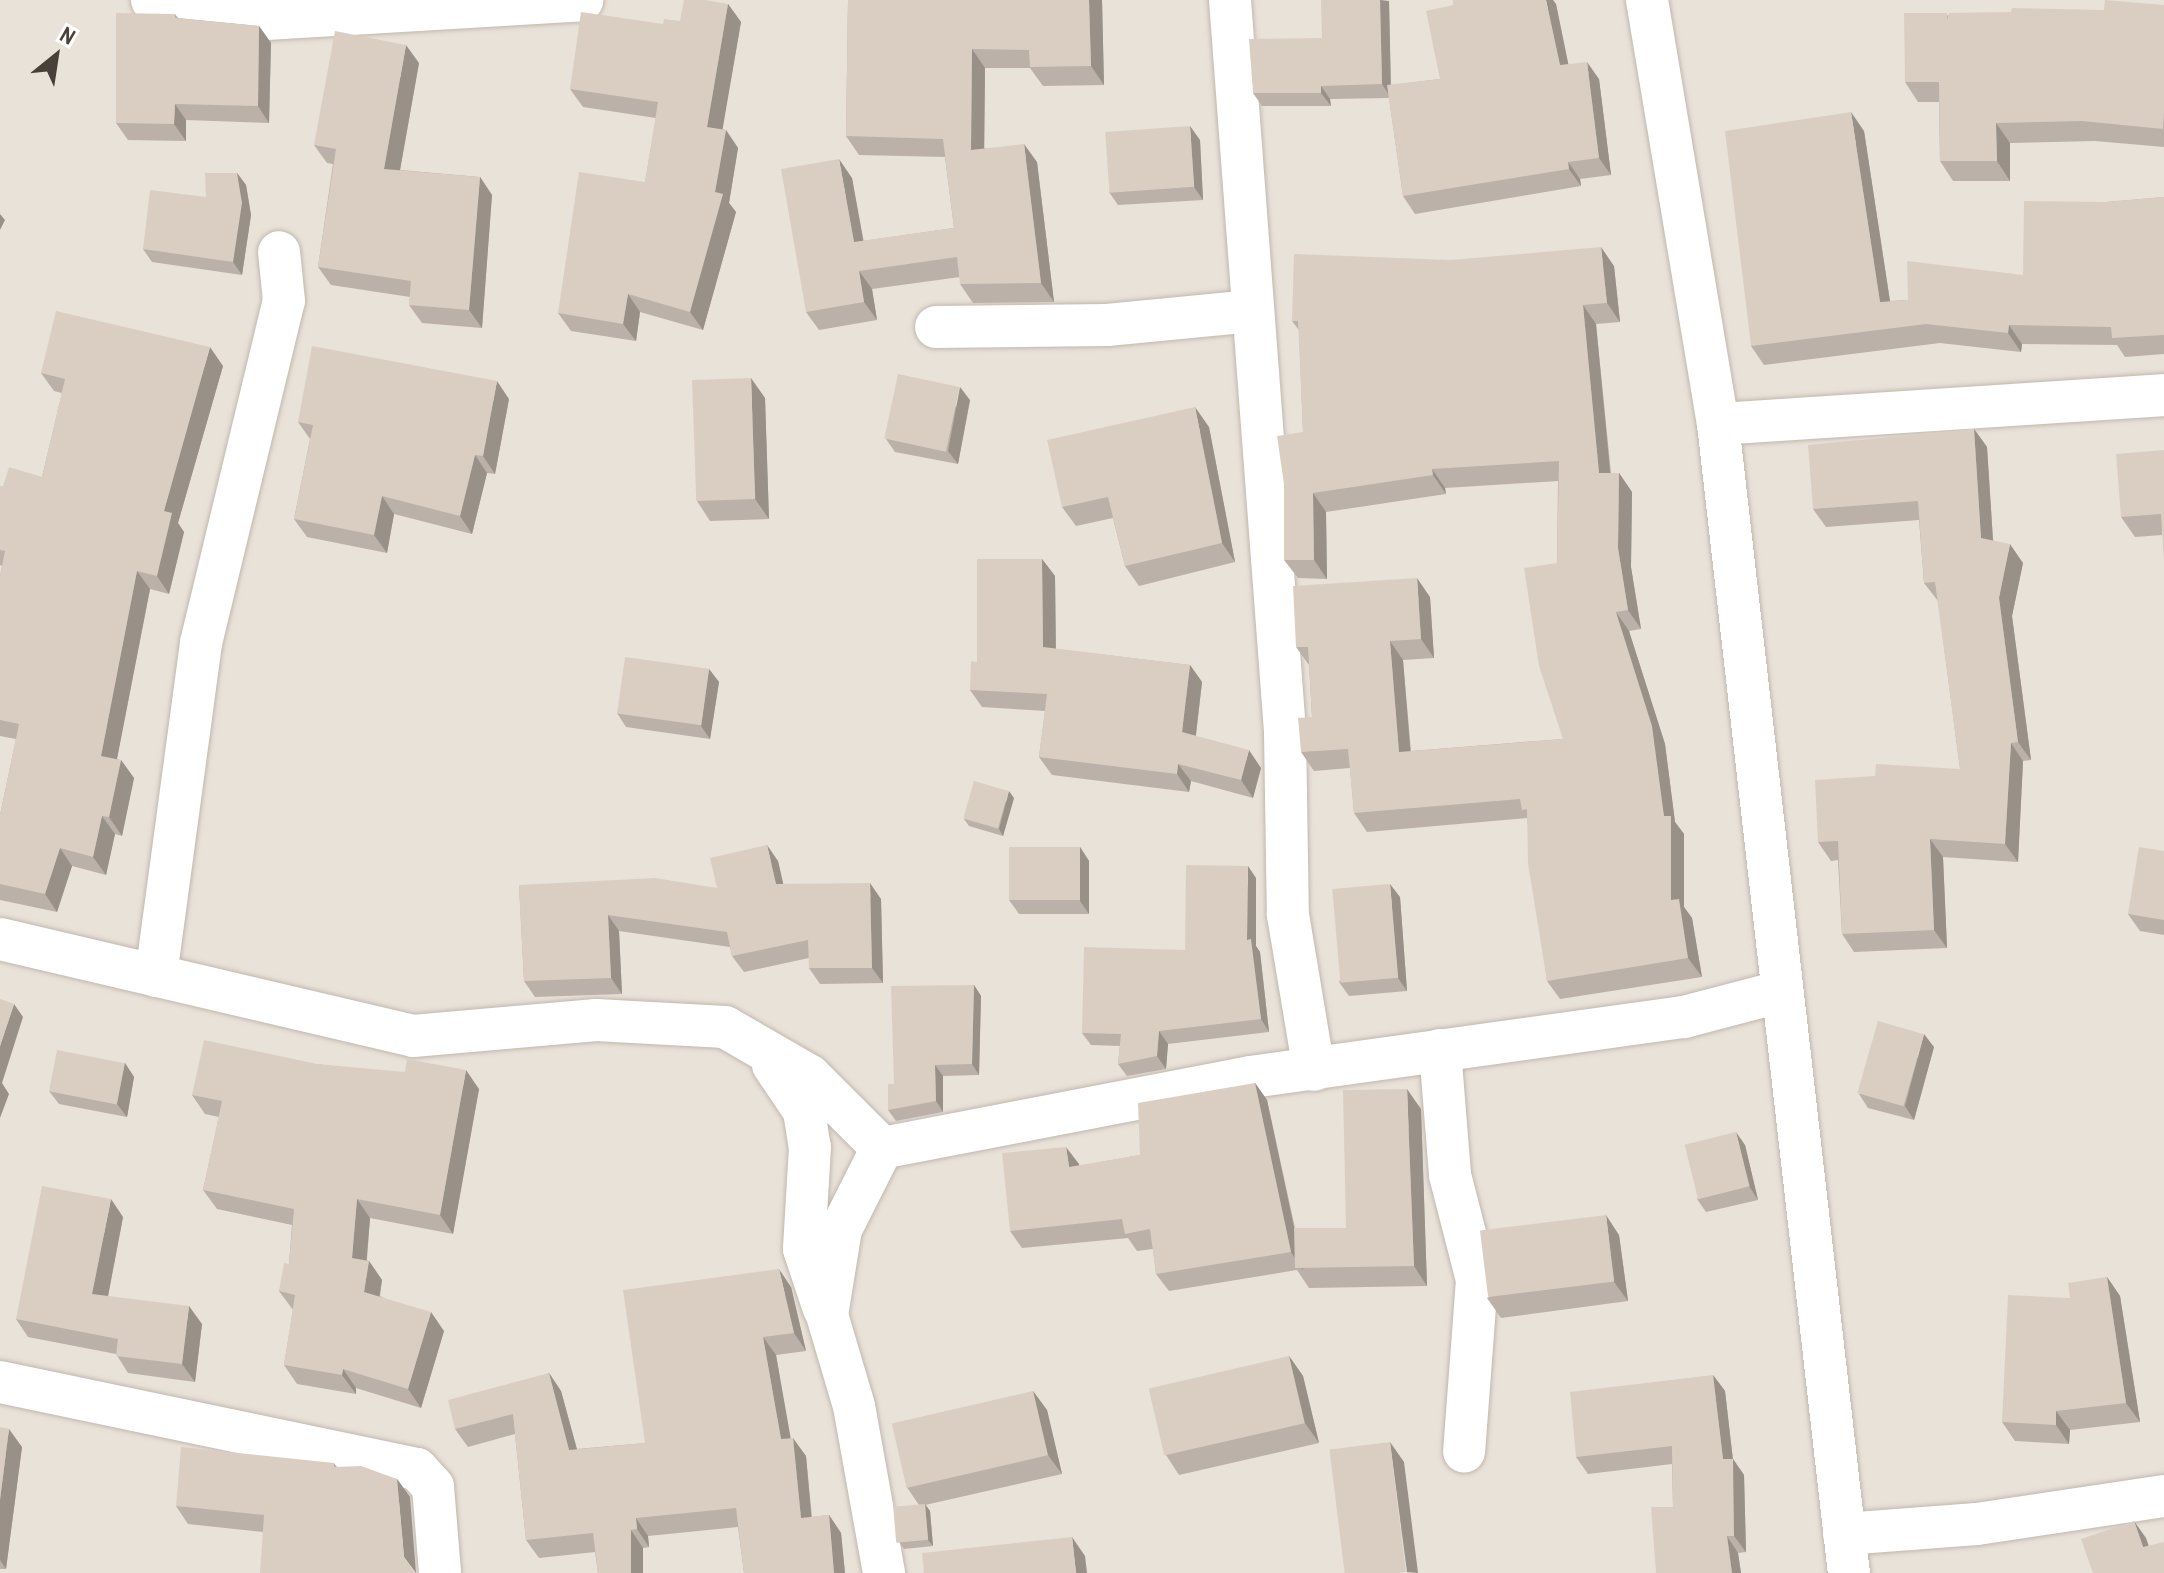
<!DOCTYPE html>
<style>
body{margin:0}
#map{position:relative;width:2164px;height:1573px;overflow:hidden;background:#f5f1eb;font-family:"Archivo Narrow",sans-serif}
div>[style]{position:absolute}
.residential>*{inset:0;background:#e9e2d9;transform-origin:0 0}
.roads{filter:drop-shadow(0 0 2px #c1b7ad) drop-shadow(0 0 2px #c1b7ad)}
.minor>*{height:42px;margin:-21px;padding:0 21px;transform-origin:21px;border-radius:21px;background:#fff}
.wall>*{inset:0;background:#bbb1a8}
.shaded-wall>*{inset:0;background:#999088}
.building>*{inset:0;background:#dacec3;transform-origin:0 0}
span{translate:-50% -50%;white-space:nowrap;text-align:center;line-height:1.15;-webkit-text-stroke:6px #fff;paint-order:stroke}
.north{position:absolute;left:16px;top:16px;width:80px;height:80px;-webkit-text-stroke:6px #fff;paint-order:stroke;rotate:30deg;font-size:22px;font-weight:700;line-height:32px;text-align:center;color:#494139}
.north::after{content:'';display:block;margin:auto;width:28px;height:36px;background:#494139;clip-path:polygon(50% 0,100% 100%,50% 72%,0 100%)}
</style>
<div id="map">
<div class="residential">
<div style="left:0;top:0;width:2164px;height:1573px"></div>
</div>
<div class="roads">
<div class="minor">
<div style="left:152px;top:0;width:116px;rotate:9.5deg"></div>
<div style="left:266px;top:19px;width:317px;rotate:-3.4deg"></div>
<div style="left:1230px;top:0;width:734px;rotate:85.7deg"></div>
<div style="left:1285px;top:732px;width:183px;rotate:89.1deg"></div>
<div style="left:1288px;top:915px;width:157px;rotate:80.5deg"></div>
<div style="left:1647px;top:0;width:430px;rotate:80.5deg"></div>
<div style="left:1718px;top:424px;width:1156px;rotate:83.5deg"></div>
<div style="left:936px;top:327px;width:171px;rotate:-0.7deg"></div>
<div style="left:1107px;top:325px;width:146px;rotate:-5.5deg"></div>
<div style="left:1718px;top:424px;width:447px;rotate:-3.7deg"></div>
<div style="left:0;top:939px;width:424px;rotate:13.2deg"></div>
<div style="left:413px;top:1036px;width:184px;rotate:-5deg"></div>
<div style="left:596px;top:1020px;width:129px;rotate:3.1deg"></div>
<div style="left:725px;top:1027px;width:98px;rotate:30deg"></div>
<div style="left:810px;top:1076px;width:102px;rotate:45deg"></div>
<div style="left:882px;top:1148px;width:376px;rotate:-10.9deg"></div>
<div style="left:1251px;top:1077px;width:437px;rotate:-7.9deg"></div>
<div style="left:1684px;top:1017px;width:98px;rotate:-14.7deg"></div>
<div style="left:156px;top:976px;width:336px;rotate:-82.3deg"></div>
<div style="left:201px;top:643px;width:352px;rotate:-76.4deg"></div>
<div style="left:284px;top:301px;width:49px;rotate:-95.8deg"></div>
<div style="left:1440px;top:1050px;width:125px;rotate:85.4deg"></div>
<div style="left:1450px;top:1175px;width:108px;rotate:75.6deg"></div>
<div style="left:1477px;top:1280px;width:172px;rotate:94.3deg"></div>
<div style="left:773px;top:1065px;width:55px;rotate:56deg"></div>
<div style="left:804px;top:1111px;width:36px;rotate:81deg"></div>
<div style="left:810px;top:1147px;width:102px;rotate:93.4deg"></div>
<div style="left:804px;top:1249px;width:63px;rotate:71.6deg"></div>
<div style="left:882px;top:1148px;width:91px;rotate:116.8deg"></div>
<div style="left:841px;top:1229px;width:87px;rotate:99.2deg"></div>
<div style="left:827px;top:1315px;width:95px;rotate:73.5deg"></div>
<div style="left:854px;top:1406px;width:170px;rotate:79.8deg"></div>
<div style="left:0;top:1382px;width:426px;rotate:11.8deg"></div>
<div style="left:417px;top:1469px;width:24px;rotate:48deg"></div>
<div style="left:433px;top:1487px;width:86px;rotate:85.3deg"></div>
<div style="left:1844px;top:1534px;width:133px;rotate:-4.3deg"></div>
<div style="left:1977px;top:1524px;width:189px;rotate:-8.5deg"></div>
</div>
</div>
<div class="wall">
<div style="clip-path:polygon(848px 0,1102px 0,1104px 85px,1043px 86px,1030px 68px,985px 68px,984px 148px,1037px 162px,1054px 302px,973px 303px,960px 284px,960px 277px,872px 289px,877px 320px,819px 330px,806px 312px,852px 178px,863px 241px,954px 228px,945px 157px,859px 155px,846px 136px)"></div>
<div style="clip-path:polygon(1389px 1px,1391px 85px,1440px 79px,1556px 4px,1568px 64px,1599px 79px,1611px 175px,1580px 179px,1581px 186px,1415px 214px,1403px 196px,1389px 98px,1330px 99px,1331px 106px,1262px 106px,1253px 93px,1322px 38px)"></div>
<div style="clip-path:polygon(728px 4px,741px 22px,722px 129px,726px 130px,738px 148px,729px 203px,736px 212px,703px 330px,640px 312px,636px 341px,571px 331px,558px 313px,645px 182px,656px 118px,583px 107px,570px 89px,663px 24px,680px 21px)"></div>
<div style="clip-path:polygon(2164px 5px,2164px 147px,2095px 141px,2010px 143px,2010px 181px,1953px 181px,1940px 161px,1939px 102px,1918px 102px,1905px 82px,1948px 15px,2104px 10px)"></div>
<div style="clip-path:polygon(175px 14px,178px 18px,259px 26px,271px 43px,269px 123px,186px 120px,186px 141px,128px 140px,116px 123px)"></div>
<div style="clip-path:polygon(419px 63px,400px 170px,480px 177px,492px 195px,482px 328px,422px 323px,409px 305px,410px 297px,331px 285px,318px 267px,333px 164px,327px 163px,314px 145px)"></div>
<div style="clip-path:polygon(1864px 131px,1890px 301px,1908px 300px,2023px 275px,2106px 202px,2164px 197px,2164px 354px,2125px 357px,2117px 345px,2022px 344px,2021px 352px,1940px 343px,1764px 365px,1751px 346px)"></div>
<div style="clip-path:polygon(1200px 140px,1203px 200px,1118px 205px,1109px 192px)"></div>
<div style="clip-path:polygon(237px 173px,246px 185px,251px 215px,242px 275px,152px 262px,143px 249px)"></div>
<div style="clip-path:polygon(1614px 266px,1620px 322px,1596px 324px,1611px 473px,1619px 473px,1632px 492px,1631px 567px,1641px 629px,1629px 631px,1665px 744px,1675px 822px,1684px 834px,1684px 907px,1692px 918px,1702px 977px,1560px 999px,1547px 981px,1527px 818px,1367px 832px,1354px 813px,1350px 768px,1314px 771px,1301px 752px,1312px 717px,1309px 665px,1296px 647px,1430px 597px,1434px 658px,1403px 660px,1411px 751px,1563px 739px,1557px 563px,1558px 481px,1445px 488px,1446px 494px,1326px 512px,1327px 579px,1298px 578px,1284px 560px,1284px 484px,1303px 432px,1299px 330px,1292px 321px)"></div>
<div style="clip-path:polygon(223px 366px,178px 523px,184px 532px,169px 594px,150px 589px,117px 759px,121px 760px,134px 778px,122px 836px,115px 834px,106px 875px,72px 866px,57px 912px,0 900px,0 815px,16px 739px,0 736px,0 576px,2px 566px,0 565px,0 486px,3px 486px,42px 477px,62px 393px,54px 391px,41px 373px)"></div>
<div style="clip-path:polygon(765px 398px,769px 519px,710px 521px,697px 501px)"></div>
<div style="clip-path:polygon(509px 399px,495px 474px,487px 473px,472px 534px,394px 514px,387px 553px,307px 537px,294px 519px,310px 439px,298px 422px)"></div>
<div style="clip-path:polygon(970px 400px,958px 464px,895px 452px,886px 439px)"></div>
<div style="clip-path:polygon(1209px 427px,1235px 562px,1139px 586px,1125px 566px,1113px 518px,1076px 526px,1062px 507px)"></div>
<div style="clip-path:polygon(1974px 429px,1987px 447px,1993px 540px,2023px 563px,2012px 616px,2031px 760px,2023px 761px,2018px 862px,1943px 857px,1947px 948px,1854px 952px,1842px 934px,1838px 860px,1831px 861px,1818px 842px,1875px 776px,1960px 769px,1938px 601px,1924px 583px,1919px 520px,1826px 527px,1813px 509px)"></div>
<div style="clip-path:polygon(2164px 450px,2162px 535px,2135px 537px,2121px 517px)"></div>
<div style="clip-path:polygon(1042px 559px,1055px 576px,1056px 649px,1190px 665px,1202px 682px,1196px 736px,1261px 768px,1253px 798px,1191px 781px,1189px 792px,1052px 775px,1039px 757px,1045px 711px,982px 707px,970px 690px,977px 662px)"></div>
<div style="clip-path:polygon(709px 669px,719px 682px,710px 739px,626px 727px,617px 713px)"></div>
<div style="clip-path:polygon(1014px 798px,1003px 836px,969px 826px,964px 819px)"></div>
<div style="clip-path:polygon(1080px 847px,1089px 861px,1089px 914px,1019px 914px,1009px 900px)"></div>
<div style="clip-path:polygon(2164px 851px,2164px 935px,2140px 931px,2128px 914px)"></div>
<div style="clip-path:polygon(778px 861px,783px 884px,881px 899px,883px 983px,820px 984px,809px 968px,809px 958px,744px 972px,732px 956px,730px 947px,619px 931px,622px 994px,535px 997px,524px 981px,519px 885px,717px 888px)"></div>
<div style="clip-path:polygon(1256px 878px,1256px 946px,1260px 952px,1269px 1032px,1168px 1044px,1166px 1069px,1127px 1076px,1118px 1064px,1120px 1046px,1091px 1045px,1082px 1033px,1185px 950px)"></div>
<div style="clip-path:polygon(1400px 897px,1407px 991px,1349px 996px,1339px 982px)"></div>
<div style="clip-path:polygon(974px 985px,981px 996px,979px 1075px,943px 1076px,943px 1112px,896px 1121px,888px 1110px,894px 1084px)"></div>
<div style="clip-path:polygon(1934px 1047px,1914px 1120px,1868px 1108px,1859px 1094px)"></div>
<div style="clip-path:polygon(125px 1063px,134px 1077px,127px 1117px,59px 1104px,49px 1091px)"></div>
<div style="clip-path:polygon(317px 1064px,479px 1089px,453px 1234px,370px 1218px,367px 1260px,369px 1261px,382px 1280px,380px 1296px,444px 1331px,421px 1408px,356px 1388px,356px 1394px,297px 1384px,284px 1365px,293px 1310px,279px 1291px,289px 1264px,292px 1225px,217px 1209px,203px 1190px,219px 1117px,205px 1114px,192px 1095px)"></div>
<div style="clip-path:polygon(1255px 1083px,1267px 1100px,1295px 1228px,1346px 1228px,1421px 1109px,1427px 1286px,1309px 1288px,1297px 1270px,1169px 1291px,1156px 1274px,1153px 1249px,1137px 1251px,1128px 1238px,1022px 1248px,1010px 1231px,1079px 1164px,1079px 1166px,1140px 1155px)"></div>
<div style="clip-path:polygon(1745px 1145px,1758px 1200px,1706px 1212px,1697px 1199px)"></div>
<div style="clip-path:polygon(123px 1217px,108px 1296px,202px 1324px,195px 1382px,128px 1373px,116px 1354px,28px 1337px,16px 1319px)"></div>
<div style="clip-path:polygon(1619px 1235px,1628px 1301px,1501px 1318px,1487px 1298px)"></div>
<div style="clip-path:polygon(2107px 1277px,2120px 1296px,2140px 1422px,2070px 1430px,2069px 1444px,2015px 1441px,2002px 1422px,2070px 1298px)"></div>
<div style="clip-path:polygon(791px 1287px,806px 1351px,776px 1355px,790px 1438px,806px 1456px,812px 1517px,829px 1515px,841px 1533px,845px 1573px,744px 1573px,738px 1527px,648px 1536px,649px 1547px,643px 1548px,643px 1573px,598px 1573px,595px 1552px,539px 1558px,526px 1540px,515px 1434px,468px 1447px,455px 1429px,549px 1373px,561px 1391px,577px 1449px,645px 1443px)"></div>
<div style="clip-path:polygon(1289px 1356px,1303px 1376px,1319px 1443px,1179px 1475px,1166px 1455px)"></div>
<div style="clip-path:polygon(1713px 1375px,1725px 1391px,1733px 1459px,1744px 1475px,1746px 1552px,1738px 1553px,1741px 1573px,1656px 1573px,1673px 1507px,1672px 1464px,1588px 1474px,1576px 1457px)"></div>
<div style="clip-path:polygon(1033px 1391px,1047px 1410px,1062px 1474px,925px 1505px,930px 1511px,933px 1546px,904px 1549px,899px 1542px,919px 1505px,906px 1486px)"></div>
<div style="clip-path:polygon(0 1427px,22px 1447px,6px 1569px,0 1569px)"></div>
<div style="clip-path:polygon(334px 1463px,337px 1467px,397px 1479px,410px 1497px,263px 1532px,188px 1524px,176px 1506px)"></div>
</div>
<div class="shaded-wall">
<div style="clip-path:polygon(1089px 0,1102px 0,1104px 85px,1091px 66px)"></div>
<div style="clip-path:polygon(1380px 0,1389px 1px,1391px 98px,1382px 84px)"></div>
<div style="clip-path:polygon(1546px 0,1553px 0,1556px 4px,1572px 82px,1560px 65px)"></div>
<div style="clip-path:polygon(728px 4px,741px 22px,720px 144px,707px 127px)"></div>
<div style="clip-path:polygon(259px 26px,271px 43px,269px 123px,258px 106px)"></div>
<div style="clip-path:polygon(406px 45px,419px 63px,397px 187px,384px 169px)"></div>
<div style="clip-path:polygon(972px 49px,985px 68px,984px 168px,971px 150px)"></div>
<div style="clip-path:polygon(1587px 62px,1599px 79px,1611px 175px,1599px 158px)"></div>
<div style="clip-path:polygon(1321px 86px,1330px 99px,1331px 106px,1321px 93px)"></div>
<div style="clip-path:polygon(175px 104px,186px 120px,186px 141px,174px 124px)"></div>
<div style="clip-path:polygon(1851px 112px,1864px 131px,1893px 321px,1880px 302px)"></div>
<div style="clip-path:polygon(1996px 123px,2010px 143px,2010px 181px,1997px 161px)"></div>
<div style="clip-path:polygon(1190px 126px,1200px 140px,1203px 200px,1194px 187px)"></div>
<div style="clip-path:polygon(726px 130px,738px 148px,729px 203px,736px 212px,703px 330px,690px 312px,715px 192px)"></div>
<div style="clip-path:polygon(1024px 144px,1037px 162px,1054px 302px,1041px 283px)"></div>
<div style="clip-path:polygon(839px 159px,852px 178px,867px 260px,854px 242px)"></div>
<div style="clip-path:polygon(1568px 162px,1580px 179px,1581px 186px,1569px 169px)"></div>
<div style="clip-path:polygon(237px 173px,246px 185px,251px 215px,242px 275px,233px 262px)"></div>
<div style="clip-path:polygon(480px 177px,492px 195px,482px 328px,469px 310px)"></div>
<div style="clip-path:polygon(0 214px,5px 220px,0 230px)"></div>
<div style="clip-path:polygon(1601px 247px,1614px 266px,1620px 322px,1607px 303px)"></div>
<div style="clip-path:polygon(859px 271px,872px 289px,877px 320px,864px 302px)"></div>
<div style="clip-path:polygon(628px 294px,640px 312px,636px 341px,623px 324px)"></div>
<div style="clip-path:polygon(1583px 305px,1596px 324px,1612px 492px,1599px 473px)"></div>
<div style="clip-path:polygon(2009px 325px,2022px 344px,2021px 352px,2008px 333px)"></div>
<div style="clip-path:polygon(210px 347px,223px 366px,178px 523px,184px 532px,169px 594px,157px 576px,164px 511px)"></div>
<div style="clip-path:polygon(751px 378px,765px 398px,769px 519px,755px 499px)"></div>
<div style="clip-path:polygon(497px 381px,509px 399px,495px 474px,483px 456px)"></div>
<div style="clip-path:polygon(960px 387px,970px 400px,958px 464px,948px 451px)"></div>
<div style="clip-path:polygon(1195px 407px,1209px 427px,1235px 562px,1222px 543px)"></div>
<div style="clip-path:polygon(1974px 429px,1987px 447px,1994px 556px,1981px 538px)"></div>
<div style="clip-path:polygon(475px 455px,487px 473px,472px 534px,460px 516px)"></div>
<div style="clip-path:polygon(1432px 469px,1445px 488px,1446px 494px,1433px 475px)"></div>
<div style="clip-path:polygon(1619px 473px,1632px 492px,1631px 567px,1641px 629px,1628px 610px,1618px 548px)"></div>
<div style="clip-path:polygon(1313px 493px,1326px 512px,1327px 579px,1314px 560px)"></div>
<div style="clip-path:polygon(382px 496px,394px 514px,387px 553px,374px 535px)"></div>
<div style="clip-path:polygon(2010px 544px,2023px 563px,2012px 616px,2031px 760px,2018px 742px,1999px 598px)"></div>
<div style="clip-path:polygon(1042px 559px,1055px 576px,1056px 665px,1043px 647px)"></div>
<div style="clip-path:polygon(137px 571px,150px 589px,114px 774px,101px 756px)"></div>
<div style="clip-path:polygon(1417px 578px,1430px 597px,1434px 658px,1421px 639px)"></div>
<div style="clip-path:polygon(1616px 612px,1629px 631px,1665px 744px,1675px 822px,1684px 834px,1684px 907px,1692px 918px,1702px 977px,1688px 958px,1671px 900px,1664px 816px)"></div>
<div style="clip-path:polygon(1390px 641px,1403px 660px,1412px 771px,1399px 752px)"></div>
<div style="clip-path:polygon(1190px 665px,1202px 682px,1194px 750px,1182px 732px)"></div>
<div style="clip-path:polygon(709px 669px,719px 682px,710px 739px,701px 726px)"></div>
<div style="clip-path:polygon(2011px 743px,2023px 761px,2018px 862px,2005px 844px)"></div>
<div style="clip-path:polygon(1249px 750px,1261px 768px,1253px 798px,1241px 780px)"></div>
<div style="clip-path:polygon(121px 760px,134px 778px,122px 836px,109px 817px)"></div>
<div style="clip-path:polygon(1178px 764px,1191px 781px,1189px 792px,1177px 774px)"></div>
<div style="clip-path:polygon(1009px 791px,1014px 798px,1003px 836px,999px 829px)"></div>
<div style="clip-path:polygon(102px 816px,115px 834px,106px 875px,93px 857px)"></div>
<div style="clip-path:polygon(1930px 839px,1943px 857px,1947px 948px,1934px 930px)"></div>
<div style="clip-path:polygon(767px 845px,778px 861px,787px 900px,776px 884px)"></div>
<div style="clip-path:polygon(1080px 847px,1089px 861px,1089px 914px,1080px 901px)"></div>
<div style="clip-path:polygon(60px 848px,72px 866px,57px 912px,45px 894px)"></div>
<div style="clip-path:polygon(1248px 866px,1256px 878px,1256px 946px,1260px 952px,1269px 1032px,1261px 1019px,1247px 940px)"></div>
<div style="clip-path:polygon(870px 883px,881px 899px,883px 983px,872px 968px)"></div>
<div style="clip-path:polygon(1390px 884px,1400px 897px,1407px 991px,1398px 978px)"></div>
<div style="clip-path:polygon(608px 915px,619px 931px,622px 994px,611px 978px)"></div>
<div style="clip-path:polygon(974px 985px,981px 996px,979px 1075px,972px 1064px)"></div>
<div style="clip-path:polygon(14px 1004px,23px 1017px,2px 1083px,9px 1094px,0 1118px,0 1046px)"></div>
<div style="clip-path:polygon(1159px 1031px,1168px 1044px,1166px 1069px,1157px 1056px)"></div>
<div style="clip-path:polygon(1924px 1034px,1934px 1047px,1914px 1120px,1905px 1106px)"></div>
<div style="clip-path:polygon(125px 1063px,134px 1077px,127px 1117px,117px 1104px)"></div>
<div style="clip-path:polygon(935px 1065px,943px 1076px,943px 1112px,936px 1101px)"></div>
<div style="clip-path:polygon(466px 1070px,479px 1089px,453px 1234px,440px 1215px)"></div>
<div style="clip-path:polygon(1255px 1083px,1267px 1100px,1303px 1270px,1291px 1252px)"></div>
<div style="clip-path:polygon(1407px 1089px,1421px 1109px,1427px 1286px,1414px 1266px)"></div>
<div style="clip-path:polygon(1736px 1132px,1745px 1145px,1758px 1200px,1749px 1186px)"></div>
<div style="clip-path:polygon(1066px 1147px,1079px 1164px,1081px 1185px,1069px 1167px)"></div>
<div style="clip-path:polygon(111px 1199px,123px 1217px,105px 1312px,92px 1294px)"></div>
<div style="clip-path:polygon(357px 1199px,370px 1218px,365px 1277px,352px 1258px)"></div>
<div style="clip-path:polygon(1606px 1215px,1619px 1235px,1628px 1301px,1614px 1282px)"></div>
<div style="clip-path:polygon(369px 1261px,382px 1280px,377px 1311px,364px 1292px)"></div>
<div style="clip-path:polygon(779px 1269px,791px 1287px,806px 1351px,794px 1333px)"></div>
<div style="clip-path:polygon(2107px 1277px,2120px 1296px,2140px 1422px,2126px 1403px)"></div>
<div style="clip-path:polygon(189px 1306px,202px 1324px,195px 1382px,182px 1364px)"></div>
<div style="clip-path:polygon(431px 1312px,444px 1331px,421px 1408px,408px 1389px)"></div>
<div style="clip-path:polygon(763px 1337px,776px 1355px,794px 1457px,781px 1439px)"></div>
<div style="clip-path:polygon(1289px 1356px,1303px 1376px,1319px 1443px,1305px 1423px)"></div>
<div style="clip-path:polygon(343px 1369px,356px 1388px,356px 1394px,342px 1375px)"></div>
<div style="clip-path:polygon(549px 1373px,561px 1391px,582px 1468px,569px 1450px)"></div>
<div style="clip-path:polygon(1713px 1375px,1725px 1391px,1733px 1461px,1733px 1459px,1744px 1475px,1746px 1552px,1734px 1536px,1723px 1459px)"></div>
<div style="clip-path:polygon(1033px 1391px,1047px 1410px,1062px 1474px,1048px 1455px)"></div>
<div style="clip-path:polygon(2056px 1411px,2070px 1430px,2069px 1444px,2056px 1425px)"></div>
<div style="clip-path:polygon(9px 1429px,22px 1447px,6px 1569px,0 1560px,0 1500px)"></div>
<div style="clip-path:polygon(793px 1438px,806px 1456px,813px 1536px,801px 1518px)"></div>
<div style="clip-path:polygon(1390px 1442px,1404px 1462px,1418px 1573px,1407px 1572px)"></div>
<div style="clip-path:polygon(397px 1479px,410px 1497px,416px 1573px,404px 1557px)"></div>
<div style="clip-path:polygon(925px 1504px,930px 1511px,933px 1546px,928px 1540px)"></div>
<div style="clip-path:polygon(829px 1515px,841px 1533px,845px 1573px,834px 1573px)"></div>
<div style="clip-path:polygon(636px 1518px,648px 1536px,649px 1547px,637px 1529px)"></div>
<div style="clip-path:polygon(2134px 1521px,2146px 1538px,2155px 1564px,2143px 1547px)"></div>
<div style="clip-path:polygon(631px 1530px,643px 1548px,643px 1573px,631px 1573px)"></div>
<div style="clip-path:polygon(1727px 1536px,1738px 1553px,1741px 1573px,1732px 1573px)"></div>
<div style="clip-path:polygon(1072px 1537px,1085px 1556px,1087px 1573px,1076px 1573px)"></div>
</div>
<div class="building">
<div style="clip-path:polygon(684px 0,705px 0,728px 4px,707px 127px,726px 130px,715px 192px,723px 194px,690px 312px,628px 294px,623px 324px,558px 313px,579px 172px,645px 182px,658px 102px,570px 89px,581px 12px,663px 24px,664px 19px,680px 21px)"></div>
<div style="clip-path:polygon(848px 0,1089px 0,1091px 66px,1030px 67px,1029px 50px,972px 49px,971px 150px,1024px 144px,1041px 283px,960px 284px,957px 257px,859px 271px,864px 302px,806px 312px,781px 169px,839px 159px,854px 242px,954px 228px,943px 139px,846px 136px)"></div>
<div style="clip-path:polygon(1321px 0,1380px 0,1382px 84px,1321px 86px,1321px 93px,1253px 93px,1249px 39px,1322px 38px)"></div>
<div style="clip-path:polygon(1453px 0,1546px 0,1560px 65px,1587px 62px,1599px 158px,1568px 162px,1569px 169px,1403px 196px,1387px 85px,1440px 79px,1426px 11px,1453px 5px)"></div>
<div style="clip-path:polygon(2105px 0,2164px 5px,2164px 112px,2163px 129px,2082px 121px,1996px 123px,1997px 161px,1940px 161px,1939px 82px,1905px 82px,1904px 13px,1947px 13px,1947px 20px,1949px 13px,2011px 12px,2012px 8px,2104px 10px)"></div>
<div style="clip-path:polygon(116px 13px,175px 14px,175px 18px,259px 26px,258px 106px,175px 104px,174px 124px,116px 123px)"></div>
<div style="clip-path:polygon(335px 31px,406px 45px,384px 169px,480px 177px,469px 310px,409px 305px,411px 281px,318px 267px,336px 149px,314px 145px)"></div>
<div style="clip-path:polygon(1851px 112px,1880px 302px,1908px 300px,1907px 261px,2023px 275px,2024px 201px,2106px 202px,2164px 197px,2164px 335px,2112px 338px,2111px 327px,2009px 325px,2008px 333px,1926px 324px,1751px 346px,1725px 131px)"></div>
<div style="left:1190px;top:126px;width:61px;height:85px;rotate:86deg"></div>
<div style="clip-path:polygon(205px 173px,237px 173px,242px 203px,233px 262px,143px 249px,150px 190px,206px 197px)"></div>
<div style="clip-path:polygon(1601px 247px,1607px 303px,1583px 305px,1599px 473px,1619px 473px,1618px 548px,1628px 610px,1616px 612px,1652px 726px,1664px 816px,1671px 816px,1671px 900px,1679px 899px,1688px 958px,1547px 981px,1528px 863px,1527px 809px,1522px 810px,1520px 799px,1354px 813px,1348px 749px,1301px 752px,1298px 718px,1312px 717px,1308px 647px,1296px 647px,1293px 586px,1417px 578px,1421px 639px,1390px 641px,1399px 752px,1563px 739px,1539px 666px,1524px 568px,1557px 563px,1559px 461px,1432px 469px,1433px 475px,1313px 493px,1314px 560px,1284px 560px,1284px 484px,1277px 436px,1303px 432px,1298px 321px,1292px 321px,1294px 254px,1451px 260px)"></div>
<div style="clip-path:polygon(56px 311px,210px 347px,164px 511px,172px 513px,157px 576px,137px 571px,101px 756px,121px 760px,109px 817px,102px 816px,93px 857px,60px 848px,45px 894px,0 884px,0 815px,19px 724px,0 720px,0 576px,5px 551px,0 550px,0 486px,3px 486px,9px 467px,42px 477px,65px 379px,41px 373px)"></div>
<div style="clip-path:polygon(312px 346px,497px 381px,483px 456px,475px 455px,460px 516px,382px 496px,374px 535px,294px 519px,313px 425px,298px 422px)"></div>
<div style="left:898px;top:374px;width:63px;height:66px;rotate:12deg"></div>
<div style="left:751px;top:378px;width:121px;height:59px;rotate:88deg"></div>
<div style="clip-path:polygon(1195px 407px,1222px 543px,1125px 566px,1108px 497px,1062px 507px,1047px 440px)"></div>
<div style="clip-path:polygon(1974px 429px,1981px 538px,2010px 544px,1999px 598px,2018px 742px,2011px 743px,2005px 844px,1930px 839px,1934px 930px,1842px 934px,1838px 841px,1818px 842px,1815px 780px,1875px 776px,1876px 764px,1960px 769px,1935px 582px,1924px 583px,1918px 501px,1813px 509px,1808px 445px)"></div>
<div style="clip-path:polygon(2164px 450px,2164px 561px,2161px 514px,2121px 517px,2116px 454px)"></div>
<div style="clip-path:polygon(977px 559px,1042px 559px,1043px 647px,1190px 665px,1182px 732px,1249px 750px,1241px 780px,1178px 764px,1177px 774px,1039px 757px,1047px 694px,970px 690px,971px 661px,977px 662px)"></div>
<div style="left:625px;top:657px;width:85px;height:57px;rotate:8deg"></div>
<div style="left:974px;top:781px;width:36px;height:39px;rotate:16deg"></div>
<div style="clip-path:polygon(767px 845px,776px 884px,870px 883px,872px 968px,809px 968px,808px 940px,732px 956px,727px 932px,608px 915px,611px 978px,524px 981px,519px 885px,655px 878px,717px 888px,710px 858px)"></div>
<div style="left:1009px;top:847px;width:71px;height:53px"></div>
<div style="clip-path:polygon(2139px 847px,2164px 851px,2164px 920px,2128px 914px)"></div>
<div style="clip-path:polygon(1186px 865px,1248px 866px,1247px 940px,1251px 939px,1261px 1019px,1159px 1031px,1157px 1056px,1118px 1064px,1121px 1034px,1082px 1033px,1084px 947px,1185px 950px)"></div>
<div style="left:1390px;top:884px;width:94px;height:58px;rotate:85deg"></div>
<div style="clip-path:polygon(974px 985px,972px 1064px,935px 1065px,936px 1101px,888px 1110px,888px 1084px,894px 1084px,891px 986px)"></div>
<div style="clip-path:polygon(0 999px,14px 1004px,0 1046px)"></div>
<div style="left:1878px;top:1021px;width:48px;height:75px;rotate:16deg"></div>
<div style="clip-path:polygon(204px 1040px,317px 1064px,405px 1072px,407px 1059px,466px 1070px,440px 1215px,357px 1199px,352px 1258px,369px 1261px,364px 1292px,431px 1312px,408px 1389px,343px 1369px,342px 1375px,284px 1365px,295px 1295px,279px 1291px,284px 1263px,289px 1264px,294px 1209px,203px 1190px,222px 1101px,192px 1095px)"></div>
<div style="left:57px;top:1050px;width:69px;height:42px;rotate:11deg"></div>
<div style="clip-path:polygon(1255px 1083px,1291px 1252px,1156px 1274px,1150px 1229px,1125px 1234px,1122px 1219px,1010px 1231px,1002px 1153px,1066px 1147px,1069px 1167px,1140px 1155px,1138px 1103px)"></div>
<div style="clip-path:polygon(1407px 1089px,1414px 1266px,1295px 1268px,1294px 1228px,1346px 1228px,1343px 1090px)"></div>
<div style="left:1736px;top:1132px;width:56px;height:53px;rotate:76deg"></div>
<div style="clip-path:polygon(42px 1186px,111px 1199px,92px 1294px,189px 1306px,182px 1364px,116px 1356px,118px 1339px,16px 1319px)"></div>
<div style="left:1606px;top:1215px;width:67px;height:127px;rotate:83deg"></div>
<div style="clip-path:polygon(779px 1269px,794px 1333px,763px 1337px,781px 1439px,793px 1438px,801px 1518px,829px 1515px,834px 1573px,744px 1573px,736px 1508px,636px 1518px,637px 1529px,631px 1530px,631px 1573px,598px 1573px,593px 1533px,526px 1540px,513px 1414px,455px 1429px,448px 1400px,549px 1373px,569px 1450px,645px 1443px,623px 1290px)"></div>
<div style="clip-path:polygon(2107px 1277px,2126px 1403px,2056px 1411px,2056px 1425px,2002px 1422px,2008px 1295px,2070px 1298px,2068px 1283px)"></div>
<div style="left:1289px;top:1356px;width:69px;height:144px;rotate:77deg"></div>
<div style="clip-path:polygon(1713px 1375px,1723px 1459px,1733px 1459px,1734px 1536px,1727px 1536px,1732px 1573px,1656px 1573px,1651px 1507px,1673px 1507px,1672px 1446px,1576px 1457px,1570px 1392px)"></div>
<div style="left:1033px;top:1391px;width:66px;height:145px;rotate:77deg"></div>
<div style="clip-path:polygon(0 1427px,9px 1429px,0 1500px)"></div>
<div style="left:1390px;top:1442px;width:131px;height:61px;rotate:83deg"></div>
<div style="clip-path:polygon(181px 1447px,334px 1463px,334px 1467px,361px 1466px,397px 1479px,404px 1557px,415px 1573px,260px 1573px,264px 1515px,176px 1506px)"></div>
<div style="left:925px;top:1504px;width:36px;height:32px;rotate:85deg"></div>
<div style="clip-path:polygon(2134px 1521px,2143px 1547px,2164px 1542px,2164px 1573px,2093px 1573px,2081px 1539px)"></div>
<div style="clip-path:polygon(1072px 1537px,1076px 1573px,924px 1573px,922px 1553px)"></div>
</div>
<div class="north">N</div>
</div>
